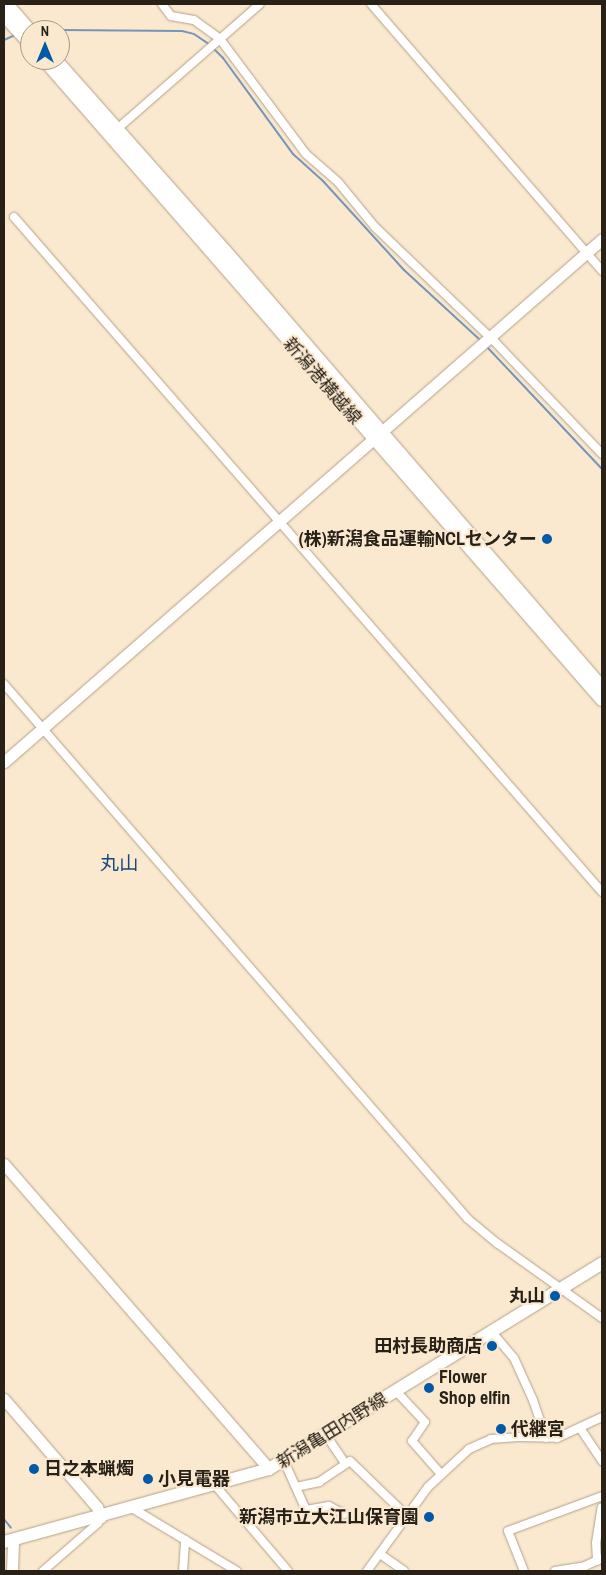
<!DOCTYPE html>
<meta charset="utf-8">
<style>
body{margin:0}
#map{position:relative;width:606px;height:1575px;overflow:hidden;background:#fae8cf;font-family:"Archivo Narrow","Noto Sans JP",sans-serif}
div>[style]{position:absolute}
.stream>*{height:2px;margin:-1px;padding:0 1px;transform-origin:1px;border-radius:1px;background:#7795b9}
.roads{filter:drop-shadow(0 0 1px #b2a18a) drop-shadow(0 0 1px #b2a18a)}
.street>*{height:8px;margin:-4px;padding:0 4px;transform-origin:4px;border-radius:4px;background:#fff}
.secondary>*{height:11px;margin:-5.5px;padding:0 5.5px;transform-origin:5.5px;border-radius:5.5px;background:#fff}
.primary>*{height:12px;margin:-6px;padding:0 6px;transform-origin:6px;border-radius:6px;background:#fff}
.dots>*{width:14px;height:14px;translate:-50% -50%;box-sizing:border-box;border:2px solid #fae8cf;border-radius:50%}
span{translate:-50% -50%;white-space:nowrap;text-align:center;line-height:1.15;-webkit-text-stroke:4px #fae8cf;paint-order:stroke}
.street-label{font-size:18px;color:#282118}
.poi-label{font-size:18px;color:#282118;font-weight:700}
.right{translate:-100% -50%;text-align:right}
.left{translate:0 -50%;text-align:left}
.neighbourhood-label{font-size:19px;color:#17487a}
.frame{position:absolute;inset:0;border:5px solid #282118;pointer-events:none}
.north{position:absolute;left:20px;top:20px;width:50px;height:50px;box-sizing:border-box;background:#fae8cf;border:1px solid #a69886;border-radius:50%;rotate:0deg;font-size:14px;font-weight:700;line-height:20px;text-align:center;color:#282118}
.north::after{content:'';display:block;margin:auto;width:18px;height:22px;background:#005aa7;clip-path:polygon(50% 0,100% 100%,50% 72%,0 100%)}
</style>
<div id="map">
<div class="stream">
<div style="left:42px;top:30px;width:15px"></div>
<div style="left:60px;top:30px;width:122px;rotate:0.5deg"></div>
<div style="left:182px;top:31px;width:12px;rotate:14deg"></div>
<div style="left:194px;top:34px;width:18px;rotate:34deg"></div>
<div style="left:4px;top:40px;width:12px;rotate:-24deg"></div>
<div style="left:212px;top:47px;width:16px;rotate:45deg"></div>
<div style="left:223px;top:58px;width:119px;rotate:53.9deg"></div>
<div style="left:293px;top:154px;width:40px;rotate:42deg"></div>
<div style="left:323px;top:181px;width:120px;rotate:47.7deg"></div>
<div style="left:404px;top:270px;width:103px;rotate:42.6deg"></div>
<div style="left:487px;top:347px;width:168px;rotate:46.7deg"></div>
<div style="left:4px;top:1519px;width:11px;rotate:52deg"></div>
</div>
<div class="roads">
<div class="street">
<div style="left:162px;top:4px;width:15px;rotate:53deg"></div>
<div style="left:171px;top:16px;width:23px;rotate:10deg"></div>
<div style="left:194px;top:20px;width:32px;rotate:36deg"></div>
<div style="left:220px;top:39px;width:144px;rotate:53.2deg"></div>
<div style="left:306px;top:154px;width:43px;rotate:41.2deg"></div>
<div style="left:338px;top:182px;width:58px;rotate:50.6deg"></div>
<div style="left:375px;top:227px;width:166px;rotate:43.8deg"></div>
<div style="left:495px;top:342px;width:155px;rotate:46.3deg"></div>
<div style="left:371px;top:4px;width:353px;rotate:49.1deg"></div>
<div style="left:116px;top:130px;width:191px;rotate:-41.2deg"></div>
<div style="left:14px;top:217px;width:895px;rotate:48.94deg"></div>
<div style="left:4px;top:684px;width:708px;rotate:49.07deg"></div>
<div style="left:468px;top:1219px;width:38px;rotate:40deg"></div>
<div style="left:497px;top:1243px;width:129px;rotate:35.5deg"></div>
<div style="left:492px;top:1332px;width:34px;rotate:50deg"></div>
<div style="left:514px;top:1358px;width:46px;rotate:65.7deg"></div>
<div style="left:533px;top:1400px;width:40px;rotate:71.1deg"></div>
<div style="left:396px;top:1391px;width:42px;rotate:46.9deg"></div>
<div style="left:425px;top:1422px;width:23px;rotate:124deg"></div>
<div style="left:412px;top:1441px;width:44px;rotate:48.7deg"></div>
<div style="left:580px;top:1428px;width:40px;rotate:56deg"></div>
<div style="left:326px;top:1435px;width:34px;rotate:56deg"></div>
<div style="left:284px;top:1461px;width:54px;rotate:65.8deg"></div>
<div style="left:306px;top:1510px;width:23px;rotate:-10deg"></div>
<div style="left:329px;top:1506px;width:17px;rotate:28deg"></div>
<div style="left:214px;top:1484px;width:114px;rotate:49.6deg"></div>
<div style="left:296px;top:1487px;width:24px;rotate:-12deg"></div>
<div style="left:319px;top:1482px;width:37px;rotate:-34deg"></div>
<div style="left:350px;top:1461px;width:79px;rotate:44deg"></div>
<div style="left:132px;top:1508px;width:122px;rotate:31deg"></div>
<div style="left:380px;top:1554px;width:29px;rotate:35deg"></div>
<div style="left:597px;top:1561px;width:18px;rotate:-93deg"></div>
<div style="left:596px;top:1543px;width:36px;rotate:-81deg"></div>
<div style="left:43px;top:1571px;width:73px;rotate:-41.1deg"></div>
<div style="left:98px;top:1523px;width:7px;rotate:-63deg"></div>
<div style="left:183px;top:1571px;width:31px;rotate:-86deg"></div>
<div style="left:367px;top:1571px;width:104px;rotate:-54deg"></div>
<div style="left:428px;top:1487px;width:56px;rotate:-42.8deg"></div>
<div style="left:469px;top:1449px;width:24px;rotate:-24deg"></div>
<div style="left:491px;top:1439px;width:27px;rotate:-4deg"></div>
<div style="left:518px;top:1437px;width:39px;rotate:1deg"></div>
<div style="left:557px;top:1438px;width:50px;rotate:-25deg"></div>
<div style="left:524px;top:1571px;width:43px;rotate:-111.8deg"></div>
<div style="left:508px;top:1531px;width:100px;rotate:-20.4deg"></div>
<div style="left:555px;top:1571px;width:30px;rotate:-9deg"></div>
<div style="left:585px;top:1566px;width:19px;rotate:-25deg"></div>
</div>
<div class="secondary">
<div style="left:4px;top:762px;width:794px;rotate:-41.17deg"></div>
<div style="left:4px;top:1164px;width:404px;rotate:49deg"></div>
<div style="left:4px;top:1399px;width:143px;rotate:49.3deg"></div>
<div style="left:97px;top:1507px;width:11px;rotate:68deg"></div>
<div style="left:12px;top:1571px;width:30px;rotate:-88deg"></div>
</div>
<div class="primary">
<div style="left:7px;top:4px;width:35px;rotate:49deg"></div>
<div style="left:4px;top:16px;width:38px;rotate:47deg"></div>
<div style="left:44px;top:60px;width:849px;rotate:48.92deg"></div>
<div style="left:56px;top:60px;width:261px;rotate:48.4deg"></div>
<div style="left:229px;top:255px;width:571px;rotate:49.19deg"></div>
<div style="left:4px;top:1542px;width:275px;rotate:-15.4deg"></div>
<div style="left:269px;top:1469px;width:392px;rotate:-31.7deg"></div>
</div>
</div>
<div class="dots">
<div style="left:547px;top:539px;background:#005aa7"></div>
<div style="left:555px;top:1296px;background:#005aa7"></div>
<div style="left:492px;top:1346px;background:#005aa7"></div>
<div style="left:429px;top:1388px;background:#005aa7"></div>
<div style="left:501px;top:1429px;background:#005aa7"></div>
<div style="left:34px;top:1469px;background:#005aa7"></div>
<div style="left:148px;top:1479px;background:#005aa7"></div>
<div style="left:429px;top:1517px;background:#005aa7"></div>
</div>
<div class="street-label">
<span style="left:322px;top:381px;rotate:49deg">新潟港横越線</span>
<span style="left:332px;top:1431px;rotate:-32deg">新潟亀田内野線</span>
</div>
<div class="poi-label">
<span class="right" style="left:537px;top:539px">(株)新潟食品運輸NCLセンター</span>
<span class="right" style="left:545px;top:1296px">丸山</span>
<span class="right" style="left:482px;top:1346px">田村長助商店</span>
<span class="left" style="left:439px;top:1388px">Flower<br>Shop elfin</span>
<span class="left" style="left:511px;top:1429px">代継宮</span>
<span class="left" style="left:44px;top:1469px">日之本蝋燭</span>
<span class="left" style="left:158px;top:1479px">小見電器</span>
<span class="right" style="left:419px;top:1517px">新潟市立大江山保育園</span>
</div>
<div class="neighbourhood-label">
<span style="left:119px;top:864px">丸山</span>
</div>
<div class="frame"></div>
<div class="north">N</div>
</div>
